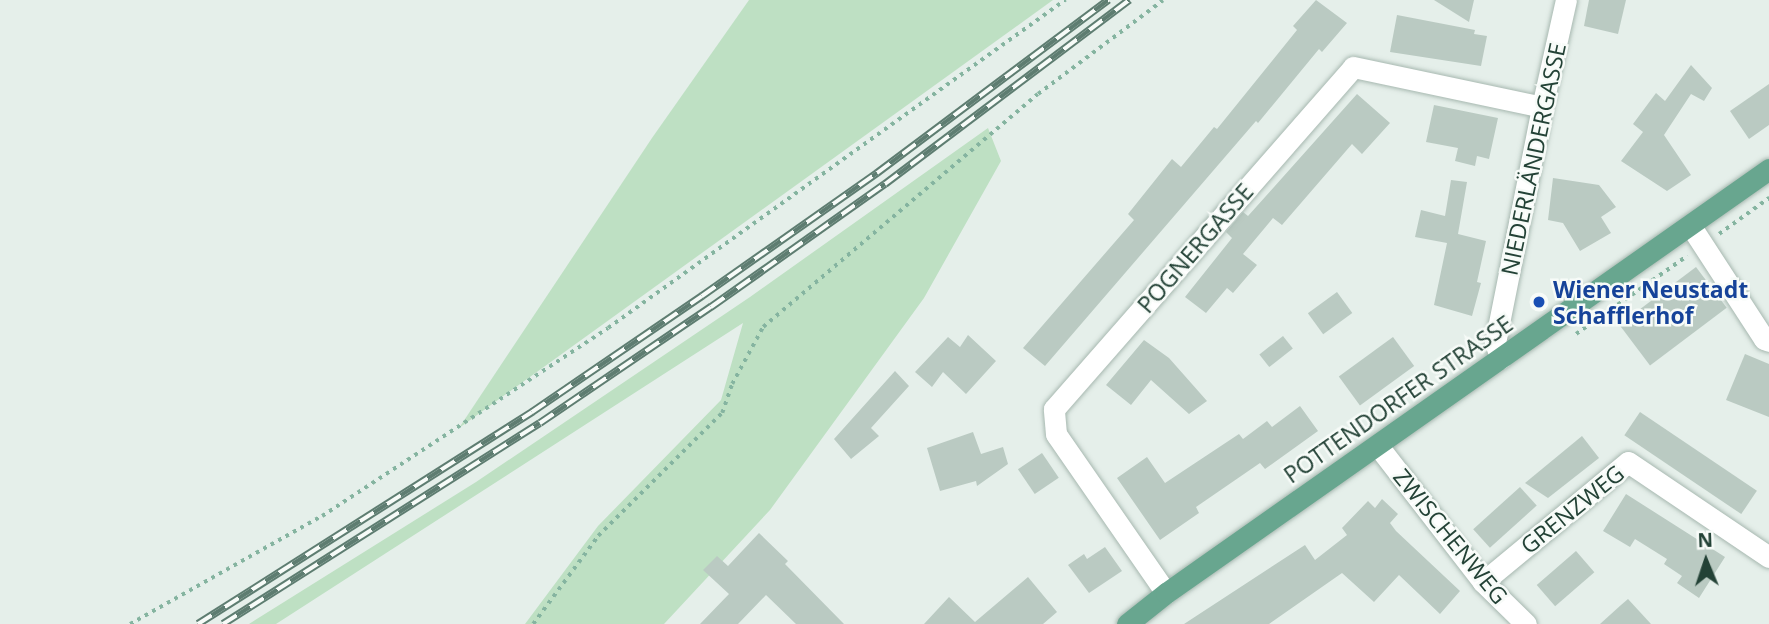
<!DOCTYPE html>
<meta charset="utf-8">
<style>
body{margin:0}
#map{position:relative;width:1769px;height:624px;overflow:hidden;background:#e5efea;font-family:"Open Sans",sans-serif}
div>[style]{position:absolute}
.green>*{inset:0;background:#bee0c3}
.building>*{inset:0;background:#bacac2;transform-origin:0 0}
.path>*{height:3.5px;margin-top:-1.75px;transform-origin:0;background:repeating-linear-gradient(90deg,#85b4a0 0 3.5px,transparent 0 8.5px)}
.roads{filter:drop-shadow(0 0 2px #a7b8b0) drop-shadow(0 0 2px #a7b8b0)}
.minor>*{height:21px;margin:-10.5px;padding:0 10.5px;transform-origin:10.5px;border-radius:10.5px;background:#fff}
.major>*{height:21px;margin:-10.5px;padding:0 10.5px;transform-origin:10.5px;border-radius:10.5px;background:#68a68f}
.rail>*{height:8px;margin-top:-4px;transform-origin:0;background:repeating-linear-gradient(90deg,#f7fbf8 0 16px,#5e7d71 0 32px);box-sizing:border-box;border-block:2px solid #5e7d71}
.dots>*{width:19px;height:19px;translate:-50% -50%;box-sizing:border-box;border:4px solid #f7fbf8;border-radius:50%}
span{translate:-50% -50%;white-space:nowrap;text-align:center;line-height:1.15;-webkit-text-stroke:5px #f7fbf8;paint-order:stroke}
.street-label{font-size:23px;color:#234236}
.transit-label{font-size:23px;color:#164399;font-weight:700}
.left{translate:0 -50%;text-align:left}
.north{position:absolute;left:1671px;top:526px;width:70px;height:70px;-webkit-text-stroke:5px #f7fbf8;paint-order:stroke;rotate:358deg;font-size:19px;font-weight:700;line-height:28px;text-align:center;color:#234236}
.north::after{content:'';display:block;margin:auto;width:24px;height:32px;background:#234236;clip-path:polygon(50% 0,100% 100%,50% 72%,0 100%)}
</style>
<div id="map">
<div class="green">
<div style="clip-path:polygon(749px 0,1053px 0,459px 428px,652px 138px)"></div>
<div style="clip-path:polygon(988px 128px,1001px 161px,924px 298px,770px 510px,664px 624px,525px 624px,598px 526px,721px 400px,743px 323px,276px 624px,249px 624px,476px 482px,750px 297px)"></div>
</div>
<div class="building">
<div style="clip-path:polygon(1316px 0,1347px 23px,1322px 52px,1319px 49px,1258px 123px,1256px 121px,1045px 366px,1023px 348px,1134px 220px,1128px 214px,1172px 159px,1181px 167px,1214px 127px,1217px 129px,1297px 30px,1293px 26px)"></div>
<div style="clip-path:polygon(1434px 0,1474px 0,1469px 22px)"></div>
<div style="clip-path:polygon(1589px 0,1626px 0,1618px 34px,1584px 26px)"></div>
<div style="clip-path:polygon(1397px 15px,1475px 30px,1474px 34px,1487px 36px,1481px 66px,1390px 52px)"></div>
<div style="clip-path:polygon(1691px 65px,1712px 88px,1704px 101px,1691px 94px,1664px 135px,1691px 175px,1667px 191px,1621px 161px,1643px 132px,1633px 124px,1656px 93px,1665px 101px)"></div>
<div style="clip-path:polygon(1769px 84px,1769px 125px,1749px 139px,1730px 111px)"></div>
<div style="clip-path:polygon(1357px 94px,1390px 123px,1362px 154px,1352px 144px,1282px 225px,1273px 218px,1243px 254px,1257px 265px,1233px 293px,1227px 288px,1206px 313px,1185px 297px,1232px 238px,1226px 232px,1243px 212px,1248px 216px)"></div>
<div style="clip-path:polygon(1434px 105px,1498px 118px,1489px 159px,1477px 156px,1475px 166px,1455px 161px,1458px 148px,1426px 142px)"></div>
<div style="clip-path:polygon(1553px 178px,1599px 185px,1616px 207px,1601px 217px,1611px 233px,1580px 251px,1563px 223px,1548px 220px)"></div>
<div style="clip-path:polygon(1451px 180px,1467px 182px,1458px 234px,1486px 241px,1477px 282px,1481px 283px,1472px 316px,1434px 305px,1447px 243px,1415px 237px,1421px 210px,1445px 216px)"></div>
<div style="left:1696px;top:267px;width:51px;height:96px;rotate:53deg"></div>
<div style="left:1337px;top:292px;width:26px;height:36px;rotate:54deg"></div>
<div style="clip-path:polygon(968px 335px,996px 361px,966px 394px,943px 372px,932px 387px,915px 372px,948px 337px,960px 347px)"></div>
<div style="left:1283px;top:336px;width:16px;height:30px;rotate:52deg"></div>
<div style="left:1393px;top:337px;width:36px;height:67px;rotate:54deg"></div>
<div style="clip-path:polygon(1144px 340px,1169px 358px,1207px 401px,1189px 414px,1151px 380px,1131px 405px,1106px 385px)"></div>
<div style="clip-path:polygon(1745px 354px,1769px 364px,1769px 417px,1726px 400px)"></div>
<div style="clip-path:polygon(895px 371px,909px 386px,871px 428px,879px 436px,851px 459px,834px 439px)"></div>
<div style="clip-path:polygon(1300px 406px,1318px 431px,1265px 469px,1260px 463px,1196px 507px,1199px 513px,1160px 540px,1117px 478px,1147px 457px,1165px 483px,1239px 434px,1243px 439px,1267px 421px,1272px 427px)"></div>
<div style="left:1640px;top:412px;width:141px;height:28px;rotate:34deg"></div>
<div style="clip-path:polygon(973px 432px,981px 454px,1003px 447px,1008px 464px,977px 486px,976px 481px,940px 491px,927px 448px)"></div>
<div style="clip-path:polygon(1582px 436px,1599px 458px,1548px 498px,1525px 483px)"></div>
<div style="left:1042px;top:453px;width:30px;height:29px;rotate:56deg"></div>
<div style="left:1520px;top:487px;width:25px;height:63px;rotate:48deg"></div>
<div style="clip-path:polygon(1626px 494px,1725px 557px,1699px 598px,1677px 583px,1682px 576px,1664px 564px,1667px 559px,1635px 539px,1630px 547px,1603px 531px)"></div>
<div style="clip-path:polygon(1382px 499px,1398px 514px,1390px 523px,1396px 531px,1460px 591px,1440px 614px,1399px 575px,1374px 602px,1342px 573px,1269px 624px,1184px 624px,1305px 545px,1315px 560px,1347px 535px,1342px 528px,1368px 501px,1375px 508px)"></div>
<div style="clip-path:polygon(759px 533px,788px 561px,785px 564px,844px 624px,796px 624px,766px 595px,738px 624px,700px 624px,729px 594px,703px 570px,717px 556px,728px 566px)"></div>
<div style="clip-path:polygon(1105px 547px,1122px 571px,1089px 593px,1068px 565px,1084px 554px,1087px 559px)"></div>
<div style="left:1576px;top:551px;width:28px;height:52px;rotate:49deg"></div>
<div style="clip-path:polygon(1028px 577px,1057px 612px,1043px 624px,924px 624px,949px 597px,975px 622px)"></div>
<div style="clip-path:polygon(1628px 599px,1651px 624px,1600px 624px,1621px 605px)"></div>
</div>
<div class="path">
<div style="left:1719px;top:234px;width:62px;rotate:-35.8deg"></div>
<div style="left:1576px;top:334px;width:136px;rotate:-35.1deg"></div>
<div style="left:130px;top:624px;width:220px;rotate:-29.4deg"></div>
<div style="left:322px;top:516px;width:342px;rotate:-33.3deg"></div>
<div style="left:608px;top:328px;width:563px;rotate:-35.67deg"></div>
<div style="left:533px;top:624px;width:109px;rotate:-53.5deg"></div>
<div style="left:598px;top:536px;width:175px;rotate:-44.8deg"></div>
<div style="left:722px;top:413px;width:31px;rotate:-71deg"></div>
<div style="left:732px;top:384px;width:65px;rotate:-61.5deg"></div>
<div style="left:763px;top:327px;width:360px;rotate:-40.3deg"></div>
<div style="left:1038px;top:94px;width:156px;rotate:-36.9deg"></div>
</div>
<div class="roads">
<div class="minor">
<div style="left:1690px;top:225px;width:136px;rotate:57deg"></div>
<div style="left:1764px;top:339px;width:5px;rotate:22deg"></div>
<div style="left:1501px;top:358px;width:16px;rotate:-112deg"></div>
<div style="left:1495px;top:343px;width:241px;rotate:-78.7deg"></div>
<div style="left:1542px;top:107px;width:110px;rotate:-77.4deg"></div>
<div style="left:1378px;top:446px;width:172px;rotate:52.3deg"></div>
<div style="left:1483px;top:582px;width:60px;rotate:44.3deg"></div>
<div style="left:1483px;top:582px;width:188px;rotate:-39.6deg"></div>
<div style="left:1628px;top:462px;width:170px;rotate:34deg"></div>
<div style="left:1166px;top:593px;width:193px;rotate:-124.7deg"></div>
<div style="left:1056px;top:434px;width:25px;rotate:-95deg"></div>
<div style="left:1054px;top:409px;width:454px;rotate:-48.8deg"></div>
<div style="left:1353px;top:67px;width:193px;rotate:11.9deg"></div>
</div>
<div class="major">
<div style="left:1127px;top:624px;width:50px;rotate:-38.5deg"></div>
<div style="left:1166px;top:593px;width:737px;rotate:-35.11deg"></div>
</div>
</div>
<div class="rail">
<div style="left:198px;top:624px;width:396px;rotate:-32.4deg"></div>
<div style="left:532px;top:412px;width:206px;rotate:-34.3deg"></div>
<div style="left:702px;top:296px;width:214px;rotate:-35.1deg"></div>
<div style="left:877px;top:173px;width:289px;rotate:-36.8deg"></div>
<div style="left:223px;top:624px;width:375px;rotate:-32.4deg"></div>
<div style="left:540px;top:423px;width:207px;rotate:-34.2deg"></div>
<div style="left:711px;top:307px;width:213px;rotate:-35.3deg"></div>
<div style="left:885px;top:184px;width:306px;rotate:-37deg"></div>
</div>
<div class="dots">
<div style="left:1539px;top:302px;background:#1a4fb4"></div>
</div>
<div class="street-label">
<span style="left:1533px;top:159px;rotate:-78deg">NIEDERLÄNDERGASSE</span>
<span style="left:1195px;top:248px;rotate:-49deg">POGNERGASSE</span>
<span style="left:1398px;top:399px;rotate:-35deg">POTTENDORFER STRASSE</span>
<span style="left:1572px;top:509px;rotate:-39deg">GRENZWEG</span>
<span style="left:1451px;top:536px;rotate:51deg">ZWISCHENWEG</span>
</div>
<div class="transit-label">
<span class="left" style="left:1553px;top:302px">Wiener Neustadt<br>Schafflerhof</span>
</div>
<div class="north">N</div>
</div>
